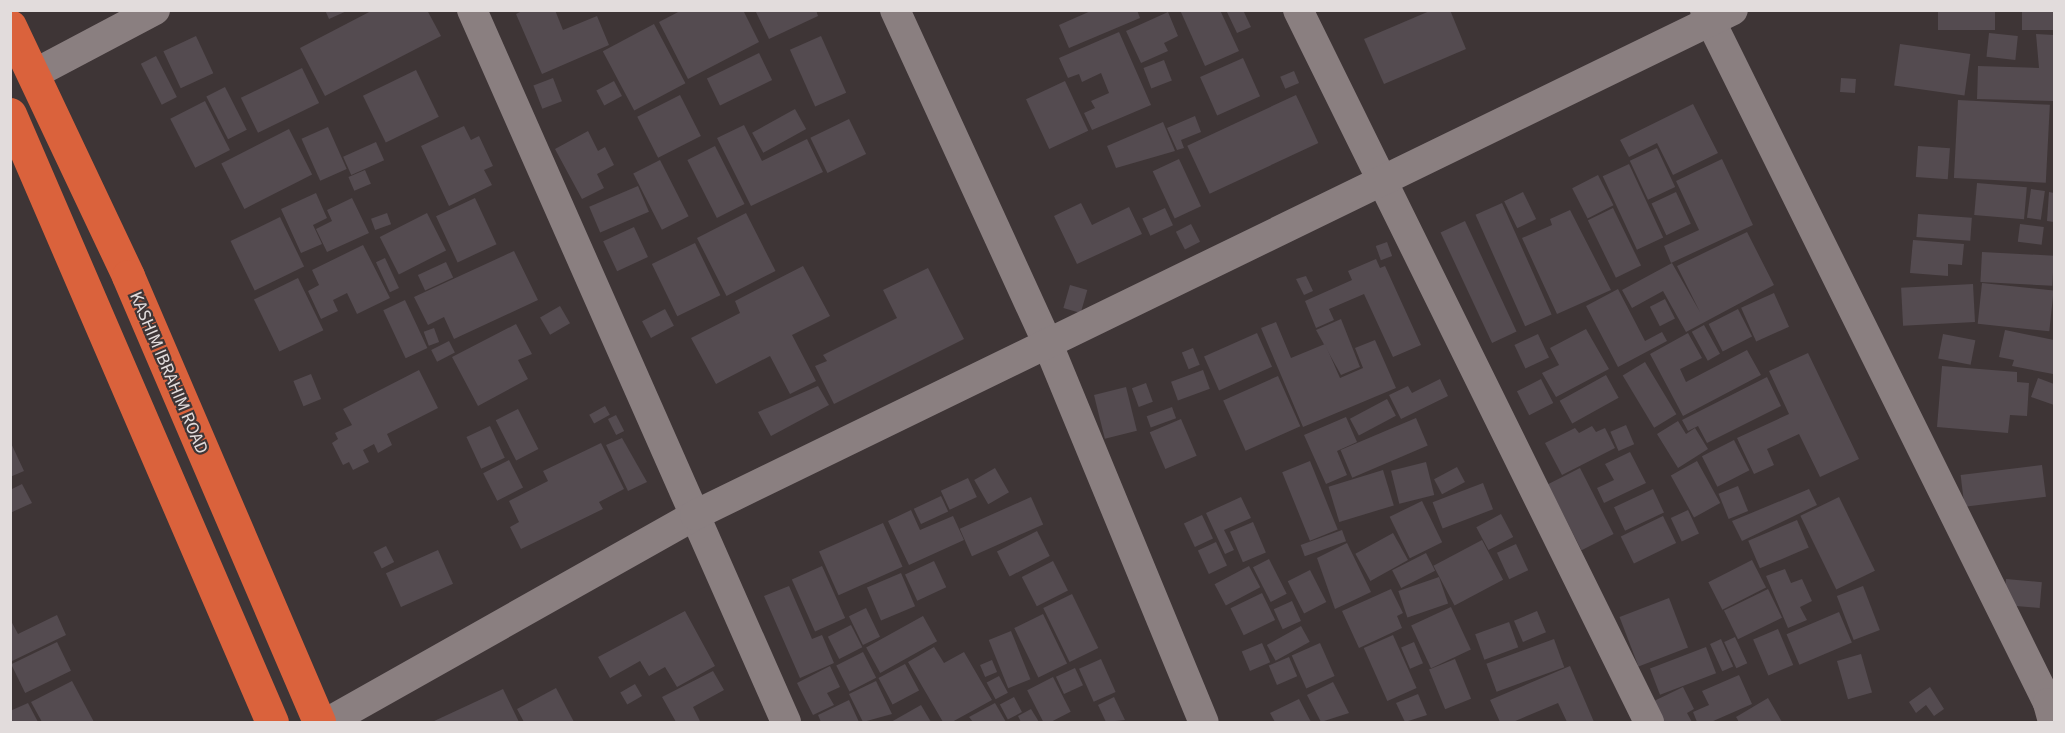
<!DOCTYPE html>
<style>
body{margin:0}
#map{position:relative;width:2065px;height:733px;overflow:hidden;background:#3e3536;font-family:"Source Sans 3",sans-serif}
div>[style]{position:absolute}
.building>*{inset:0;background:#544b50;transform-origin:0 0}
.street>*{height:30px;margin:-15px;padding:0 15px;transform-origin:15px;border-radius:15px;background:#8a7f80}
.highway>*{height:33px;margin:-16.5px;padding:0 16.5px;transform-origin:16.5px;border-radius:16.5px;background:#da623c}
span{translate:-50% -50%;white-space:nowrap;text-align:center;line-height:1.15;-webkit-text-stroke:4.5px #3e3536;paint-order:stroke}
.street-label{font-size:18px;color:#e2dcdc}
.frame{position:absolute;inset:0;border:12px solid #e2dcdc;pointer-events:none}
</style>
<div id="map">
<div class="building">
<div style="clip-path:polygon(325px 10px,349px 10px,329px 19px)"></div>
<div style="clip-path:polygon(373px 10px,427px 10px,441px 36px,325px 96px,300px 48px)"></div>
<div style="clip-path:polygon(524px 10px,555px 10px,563px 30px,597px 16px,609px 45px,542px 74px,516px 14px)"></div>
<div style="clip-path:polygon(682px 10px,743px 10px,759px 42px,688px 79px,659px 22px)"></div>
<div style="clip-path:polygon(755px 10px,816px 10px,818px 16px,769px 39px)"></div>
<div style="clip-path:polygon(1093px 10px,1137px 10px,1140px 18px,1069px 48px,1059px 25px)"></div>
<div style="clip-path:polygon(1180px 10px,1220px 10px,1239px 51px,1205px 66px)"></div>
<div style="clip-path:polygon(1226px 10px,1243px 10px,1251px 27px,1237px 33px)"></div>
<div style="clip-path:polygon(1432px 10px,1450px 10px,1466px 49px,1384px 84px,1364px 39px)"></div>
<div style="left:1938px;top:10px;width:57px;height:20px"></div>
<div style="left:2022px;top:10px;width:32px;height:20px"></div>
<div style="clip-path:polygon(1168px 12px,1178px 36px,1164px 43px,1168px 51px,1141px 63px,1126px 31px)"></div>
<div style="left:654px;top:24px;width:67px;height:58px;rotate:62deg"></div>
<div style="clip-path:polygon(1119px 32px,1151px 105px,1092px 130px,1084px 113px,1095px 108px,1091px 101px,1109px 93px,1101px 73px,1082px 82px,1079px 74px,1068px 78px,1059px 58px)"></div>
<div style="left:1989px;top:33px;width:29px;height:24px;rotate:6deg"></div>
<div style="clip-path:polygon(2036px 34px,2054px 35px,2054px 101px,1977px 99px,1978px 66px,2039px 68px)"></div>
<div style="left:196px;top:36px;width:41px;height:36px;rotate:65deg"></div>
<div style="left:821px;top:36px;width:62px;height:34px;rotate:66deg"></div>
<div style="left:1900px;top:44px;width:71px;height:42px;rotate:8deg"></div>
<div style="left:759px;top:53px;width:30px;height:58px;rotate:64deg"></div>
<div style="left:156px;top:56px;width:46px;height:17px;rotate:63deg"></div>
<div style="left:1243px;top:58px;width:42px;height:47px;rotate:66deg"></div>
<div style="left:1164px;top:60px;width:22px;height:22px;rotate:69deg"></div>
<div style="left:302px;top:68px;width:39px;height:68px;rotate:64deg"></div>
<div style="left:416px;top:70px;width:52px;height:59px;rotate:64deg"></div>
<div style="left:1294px;top:71px;width:13px;height:15px;rotate:67deg"></div>
<div style="left:553px;top:78px;width:25px;height:21px;rotate:69deg"></div>
<div style="left:1841px;top:78px;width:15px;height:14px;rotate:4deg"></div>
<div style="left:614px;top:81px;width:17px;height:20px;rotate:62deg"></div>
<div style="left:1065px;top:81px;width:55px;height:43px;rotate:65deg"></div>
<div style="left:225px;top:87px;width:48px;height:21px;rotate:63deg"></div>
<div style="left:680px;top:95px;width:46px;height:48px;rotate:63deg"></div>
<div style="left:1296px;top:95px;width:53px;height:120px;rotate:65deg"></div>
<div style="left:1958px;top:100px;width:92px;height:78px;rotate:3deg"></div>
<div style="left:205px;top:101px;width:55px;height:39px;rotate:63deg"></div>
<div style="clip-path:polygon(1693px 104px,1718px 153px,1673px 175px,1657px 143px,1629px 157px,1620px 140px)"></div>
<div style="left:795px;top:109px;width:23px;height:49px;rotate:61deg"></div>
<div style="clip-path:polygon(1195px 116px,1201px 132px,1181px 140px,1184px 148px,1177px 150px,1167px 128px)"></div>
<div style="left:849px;top:119px;width:39px;height:43px;rotate:64deg"></div>
<div style="clip-path:polygon(1163px 122px,1175px 151px,1116px 168px,1107px 146px)"></div>
<div style="clip-path:polygon(744px 125px,762px 161px,807px 139px,823px 172px,751px 206px,717px 138px)"></div>
<div style="clip-path:polygon(464px 126px,471px 140px,479px 136px,493px 166px,484px 170px,492px 185px,449px 206px,421px 146px)"></div>
<div style="left:328px;top:127px;width:46px;height:29px;rotate:66deg"></div>
<div style="left:289px;top:129px;width:51px;height:76px;rotate:63deg"></div>
<div style="clip-path:polygon(588px 131px,598px 151px,605px 147px,614px 165px,597px 174px,604px 188px,582px 199px,555px 149px)"></div>
<div style="left:376px;top:142px;width:20px;height:36px;rotate:66deg"></div>
<div style="left:715px;top:146px;width:65px;height:31px;rotate:63deg"></div>
<div style="left:1918px;top:146px;width:32px;height:31px;rotate:4deg"></div>
<div style="left:1657px;top:148px;width:43px;height:30px;rotate:65deg"></div>
<div style="left:1179px;top:159px;width:52px;height:29px;rotate:65deg"></div>
<div style="clip-path:polygon(1722px 159px,1753px 225px,1671px 263px,1664px 246px,1699px 230px,1676px 181px)"></div>
<div style="left:660px;top:160px;width:63px;height:30px;rotate:63deg"></div>
<div style="left:1629px;top:164px;width:81px;height:29px;rotate:65deg"></div>
<div style="left:365px;top:170px;width:15px;height:18px;rotate:67deg"></div>
<div style="left:1598px;top:175px;width:34px;height:29px;rotate:63deg"></div>
<div style="left:1977px;top:183px;width:50px;height:32px;rotate:5deg"></div>
<div style="left:638px;top:186px;width:28px;height:53px;rotate:67deg"></div>
<div style="left:2031px;top:189px;width:14px;height:29px;rotate:8deg"></div>
<div style="left:1523px;top:192px;width:30px;height:21px;rotate:64deg"></div>
<div style="left:1676px;top:192px;width:35px;height:27px;rotate:65deg"></div>
<div style="clip-path:polygon(2049px 192px,2054px 193px,2054px 222px,2047px 221px)"></div>
<div style="clip-path:polygon(316px 193px,327px 218px,313px 225px,322px 244px,301px 253px,281px 209px)"></div>
<div style="clip-path:polygon(352px 198px,369px 233px,327px 252px,316px 229px,332px 221px,327px 210px)"></div>
<div style="left:475px;top:198px;width:51px;height:43px;rotate:65deg"></div>
<div style="clip-path:polygon(1081px 203px,1092px 225px,1129px 207px,1142px 234px,1077px 264px,1054px 216px)"></div>
<div style="left:1502px;top:203px;width:122px;height:29px;rotate:66deg"></div>
<div style="left:1165px;top:208px;width:19px;height:25px;rotate:65deg"></div>
<div style="left:1613px;top:208px;width:64px;height:28px;rotate:64deg"></div>
<div style="clip-path:polygon(1570px 210px,1611px 290px,1557px 314px,1522px 238px,1552px 225px,1550px 219px)"></div>
<div style="left:387px;top:213px;width:12px;height:17px;rotate:70deg"></div>
<div style="left:427px;top:213px;width:42px;height:53px;rotate:63deg"></div>
<div style="left:746px;top:213px;width:65px;height:55px;rotate:63deg"></div>
<div style="left:1918px;top:214px;width:54px;height:23px;rotate:4deg"></div>
<div style="left:280px;top:217px;width:55px;height:55px;rotate:64deg"></div>
<div style="left:1465px;top:221px;width:122px;height:27px;rotate:65deg"></div>
<div style="left:1191px;top:224px;width:20px;height:17px;rotate:63deg"></div>
<div style="left:2020px;top:224px;width:24px;height:18px;rotate:7deg"></div>
<div style="left:634px;top:227px;width:33px;height:34px;rotate:65deg"></div>
<div style="clip-path:polygon(1747px 232px,1774px 285px,1686px 332px,1663px 291px,1632px 308px,1622px 290px,1672px 263px,1700px 312px,1677px 266px)"></div>
<div style="clip-path:polygon(1913px 240px,1964px 244px,1962px 265px,1948px 264px,1948px 276px,1910px 273px)"></div>
<div style="left:1387px;top:242px;width:15px;height:12px;rotate:70deg"></div>
<div style="left:695px;top:243px;width:58px;height:48px;rotate:64deg"></div>
<div style="clip-path:polygon(363px 245px,390px 298px,357px 314px,347px 293px,333px 300px,338px 311px,321px 319px,308px 291px,319px 285px,312px 270px)"></div>
<div style="clip-path:polygon(514px 251px,538px 300px,454px 339px,444px 317px,428px 325px,414px 297px)"></div>
<div style="left:1982px;top:252px;width:72px;height:30px;rotate:3deg"></div>
<div style="left:385px;top:258px;width:33px;height:10px;rotate:65deg"></div>
<div style="clip-path:polygon(1376px 259px,1380px 268px,1385px 266px,1421px 345px,1393px 357px,1364px 294px,1329px 309px,1334px 320px,1316px 328px,1305px 301px,1352px 280px,1348px 271px)"></div>
<div style="left:446px;top:262px;width:17px;height:31px;rotate:65deg"></div>
<div style="clip-path:polygon(803px 266px,830px 316px,792px 335px,816px 381px,790px 394px,770px 356px,716px 384px,691px 338px,740px 313px,735px 301px)"></div>
<div style="clip-path:polygon(928px 268px,964px 339px,834px 404px,815px 366px,827px 361px,823px 355px,897px 318px,883px 290px)"></div>
<div style="clip-path:polygon(1306px 276px,1313px 291px,1304px 295px,1296px 279px)"></div>
<div style="left:298px;top:278px;width:58px;height:49px;rotate:64deg"></div>
<div style="left:1982px;top:283px;width:72px;height:41px;rotate:6deg"></div>
<div style="left:1973px;top:284px;width:38px;height:72px;rotate:87deg"></div>
<div style="left:1070px;top:285px;width:18px;height:24px;rotate:16deg"></div>
<div style="clip-path:polygon(1618px 289px,1645px 341px,1662px 332px,1667px 341px,1618px 367px,1586px 306px)"></div>
<div style="left:1774px;top:293px;width:37px;height:36px;rotate:66deg"></div>
<div style="left:1665px;top:299px;width:22px;height:17px;rotate:63deg"></div>
<div style="left:405px;top:300px;width:53px;height:24px;rotate:65deg"></div>
<div style="left:560px;top:306px;width:20px;height:23px;rotate:60deg"></div>
<div style="left:665px;top:309px;width:19px;height:26px;rotate:62deg"></div>
<div style="left:1738px;top:309px;width:31px;height:33px;rotate:63deg"></div>
<div style="clip-path:polygon(1341px 319px,1360px 367px,1341px 375px,1316px 330px)"></div>
<div style="clip-path:polygon(1276px 322px,1291px 358px,1325px 344px,1340px 378px,1363px 368px,1355px 348px,1375px 340px,1396px 388px,1303px 427px,1261px 328px)"></div>
<div style="clip-path:polygon(516px 324px,532px 354px,518px 360px,528px 379px,478px 406px,452px 357px)"></div>
<div style="left:1704px;top:325px;width:33px;height:14px;rotate:61deg"></div>
<div style="left:434px;top:328px;width:15px;height:11px;rotate:70deg"></div>
<div style="clip-path:polygon(1586px 329px,1609px 369px,1556px 397px,1542px 373px,1559px 365px,1550px 348px)"></div>
<div style="clip-path:polygon(2005px 330px,2054px 340px,2053px 374px,2012px 366px,2014px 360px,1999px 357px)"></div>
<div style="left:1257px;top:333px;width:37px;height:58px;rotate:66deg"></div>
<div style="clip-path:polygon(1688px 333px,1702px 358px,1680px 369px,1686px 382px,1747px 350px,1761px 375px,1683px 416px,1650px 354px)"></div>
<div style="left:1538px;top:334px;width:26px;height:26px;rotate:65deg"></div>
<div style="left:1943px;top:334px;width:33px;height:25px;rotate:11deg"></div>
<div style="left:449px;top:341px;width:13px;height:20px;rotate:63deg"></div>
<div style="left:1193px;top:348px;width:18px;height:12px;rotate:68deg"></div>
<div style="clip-path:polygon(1808px 353px,1859px 459px,1820px 477px,1799px 434px,1767px 449px,1774px 465px,1754px 474px,1737px 438px,1789px 414px,1769px 371px)"></div>
<div style="left:1645px;top:362px;width:61px;height:26px;rotate:59deg"></div>
<div style="clip-path:polygon(1942px 366px,2017px 372px,2017px 382px,2029px 383px,2027px 416px,2010px 415px,2008px 433px,1937px 427px)"></div>
<div style="clip-path:polygon(419px 370px,438px 408px,387px 434px,392px 445px,378px 453px,374px 444px,363px 450px,369px 462px,353px 470px,349px 462px,343px 465px,332px 443px,338px 439px,335px 433px,352px 425px,343px 409px)"></div>
<div style="left:1203px;top:370px;width:20px;height:34px;rotate:70deg"></div>
<div style="left:311px;top:374px;width:27px;height:19px;rotate:68deg"></div>
<div style="left:1606px;top:375px;width:26px;height:53px;rotate:61deg"></div>
<div style="left:1278px;top:376px;width:55px;height:60px;rotate:66deg"></div>
<div style="clip-path:polygon(1767px 377px,1781px 406px,1707px 443px,1698px 426px,1688px 431px,1682px 420px)"></div>
<div style="clip-path:polygon(2038px 378px,2054px 384px,2054px 405px,2031px 397px)"></div>
<div style="clip-path:polygon(1440px 379px,1448px 396px,1401px 419px,1389px 395px,1408px 386px,1412px 393px)"></div>
<div style="left:1541px;top:379px;width:27px;height:27px;rotate:63deg"></div>
<div style="left:1146px;top:383px;width:20px;height:15px;rotate:70deg"></div>
<div style="clip-path:polygon(818px 386px,829px 405px,771px 436px,758px 412px)"></div>
<div style="left:1126px;top:387px;width:45px;height:33px;rotate:76deg"></div>
<div style="left:1387px;top:399px;width:19px;height:42px;rotate:62deg"></div>
<div style="left:605px;top:406px;width:10px;height:18px;rotate:61deg"></div>
<div style="left:1172px;top:407px;width:12px;height:27px;rotate:70deg"></div>
<div style="left:518px;top:409px;width:45px;height:25px;rotate:63deg"></div>
<div style="left:616px;top:415px;width:18px;height:9px;rotate:63deg"></div>
<div style="clip-path:polygon(1346px 417px,1357px 442px,1337px 451px,1347px 475px,1326px 484px,1304px 435px)"></div>
<div style="left:1416px;top:418px;width:30px;height:82px;rotate:67deg"></div>
<div style="left:1181px;top:419px;width:40px;height:34px;rotate:67deg"></div>
<div style="clip-path:polygon(1678px 421px,1686px 434px,1695px 428px,1708px 449px,1678px 468px,1657px 434px)"></div>
<div style="left:1626px;top:425px;width:21px;height:17px;rotate:67deg"></div>
<div style="left:490px;top:426px;width:35px;height:26px;rotate:65deg"></div>
<div style="clip-path:polygon(1592px 426px,1596px 432px,1605px 428px,1615px 448px,1562px 475px,1545px 443px,1575px 428px,1579px 433px)"></div>
<div style="clip-path:polygon(622px 438px,647px 482px,628px 491px,606px 445px)"></div>
<div style="left:1734px;top:440px;width:34px;height:36px;rotate:63deg"></div>
<div style="clip-path:polygon(10px 441px,24px 471px,10px 477px)"></div>
<div style="clip-path:polygon(601px 443px,624px 489px,599px 502px,603px 509px,521px 549px,510px 527px,519px 522px,509px 501px,548px 481px,543px 471px)"></div>
<div style="clip-path:polygon(1630px 452px,1646px 483px,1604px 503px,1597px 488px,1614px 480px,1605px 464px)"></div>
<div style="left:509px;top:460px;width:31px;height:29px;rotate:63deg"></div>
<div style="left:1310px;top:461px;width:74px;height:30px;rotate:68deg"></div>
<div style="left:1697px;top:461px;width:48px;height:30px;rotate:61deg"></div>
<div style="left:1426px;top:462px;width:34px;height:36px;rotate:76deg"></div>
<div style="left:2042px;top:465px;width:32px;height:82px;rotate:83deg"></div>
<div style="left:1457px;top:467px;width:17px;height:26px;rotate:62deg"></div>
<div style="left:995px;top:468px;width:28px;height:24px;rotate:60deg"></div>
<div style="left:1580px;top:468px;width:74px;height:36px;rotate:63deg"></div>
<div style="left:1383px;top:470px;width:37px;height:57px;rotate:73deg"></div>
<div style="left:968px;top:478px;width:21px;height:30px;rotate:65deg"></div>
<div style="left:1483px;top:483px;width:28px;height:54px;rotate:69deg"></div>
<div style="clip-path:polygon(22px 484px,32px 503px,10px 513px,10px 490px)"></div>
<div style="left:1738px;top:486px;width:27px;height:21px;rotate:68deg"></div>
<div style="left:1653px;top:489px;width:26px;height:43px;rotate:65deg"></div>
<div style="clip-path:polygon(1809px 489px,1817px 505px,1742px 541px,1732px 521px)"></div>
<div style="left:941px;top:496px;width:17px;height:30px;rotate:65deg"></div>
<div style="left:1031px;top:497px;width:30px;height:78px;rotate:66deg"></div>
<div style="clip-path:polygon(1241px 497px,1251px 518px,1224px 530px,1234px 550px,1225px 554px,1206px 513px)"></div>
<div style="left:1839px;top:497px;width:82px;height:43px;rotate:64deg"></div>
<div style="left:1422px;top:501px;width:46px;height:36px;rotate:64deg"></div>
<div style="clip-path:polygon(911px 510px,920px 530px,953px 516px,964px 540px,909px 565px,888px 521px)"></div>
<div style="left:1688px;top:510px;width:26px;height:19px;rotate:65deg"></div>
<div style="left:1501px;top:514px;width:26px;height:28px;rotate:62deg"></div>
<div style="left:1202px;top:515px;width:26px;height:20px;rotate:65deg"></div>
<div style="left:1663px;top:516px;width:30px;height:47px;rotate:64deg"></div>
<div style="left:1797px;top:520px;width:30px;height:53px;rotate:67deg"></div>
<div style="left:1253px;top:522px;width:33px;height:25px;rotate:67deg"></div>
<div style="left:883px;top:523px;width:48px;height:70px;rotate:66deg"></div>
<div style="left:1342px;top:530px;width:12px;height:44px;rotate:70deg"></div>
<div style="left:1037px;top:531px;width:28px;height:45px;rotate:63deg"></div>
<div style="left:1393px;top:533px;width:31px;height:43px;rotate:61deg"></div>
<div style="left:1482px;top:540px;width:45px;height:55px;rotate:62deg"></div>
<div style="left:1216px;top:542px;width:26px;height:20px;rotate:65deg"></div>
<div style="clip-path:polygon(1347px 543px,1371px 592px,1335px 609px,1317px 558px)"></div>
<div style="left:1516px;top:544px;width:29px;height:21px;rotate:65deg"></div>
<div style="left:386px;top:546px;width:18px;height:14px;rotate:63deg"></div>
<div style="left:438px;top:550px;width:37px;height:57px;rotate:66deg"></div>
<div style="left:1426px;top:553px;width:20px;height:38px;rotate:63deg"></div>
<div style="left:1269px;top:559px;width:39px;height:18px;rotate:63deg"></div>
<div style="left:1752px;top:560px;width:31px;height:49px;rotate:63deg"></div>
<div style="left:934px;top:561px;width:29px;height:32px;rotate:65deg"></div>
<div style="left:1053px;top:561px;width:33px;height:35px;rotate:63deg"></div>
<div style="left:822px;top:566px;width:57px;height:33px;rotate:66deg"></div>
<div style="left:1249px;top:566px;width:24px;height:39px;rotate:62deg"></div>
<div style="clip-path:polygon(1785px 569px,1791px 583px,1802px 579px,1812px 601px,1800px 607px,1807px 620px,1788px 628px,1766px 576px)"></div>
<div style="left:1310px;top:570px;width:36px;height:25px;rotate:63deg"></div>
<div style="left:901px;top:573px;width:36px;height:37px;rotate:67deg"></div>
<div style="left:1439px;top:577px;width:28px;height:43px;rotate:71deg"></div>
<div style="left:2006px;top:579px;width:36px;height:26px;rotate:5deg"></div>
<div style="clip-path:polygon(789px 586px,812px 639px,822px 635px,834px 663px,800px 678px,764px 596px)"></div>
<div style="left:1863px;top:586px;width:47px;height:28px;rotate:69deg"></div>
<div style="clip-path:polygon(1391px 589px,1403px 613px,1397px 616px,1402px 628px,1359px 648px,1342px 611px)"></div>
<div style="left:1768px;top:589px;width:32px;height:49px;rotate:64deg"></div>
<div style="left:1262px;top:593px;width:30px;height:35px;rotate:64deg"></div>
<div style="left:1072px;top:594px;width:60px;height:32px;rotate:64deg"></div>
<div style="left:1669px;top:598px;width:53px;height:53px;rotate:69deg"></div>
<div style="left:1292px;top:601px;width:22px;height:20px;rotate:66deg"></div>
<div style="left:1451px;top:607px;width:47px;height:44px;rotate:65deg"></div>
<div style="left:866px;top:608px;width:32px;height:19px;rotate:64deg"></div>
<div style="clip-path:polygon(685px 611px,715px 666px,677px 687px,665px 667px,649px 676px,640px 661px,610px 678px,598px 657px)"></div>
<div style="left:1537px;top:611px;width:23px;height:25px;rotate:67deg"></div>
<div style="left:1839px;top:612px;width:33px;height:57px;rotate:67deg"></div>
<div style="left:1043px;top:614px;width:55px;height:32px;rotate:64deg"></div>
<div style="clip-path:polygon(57px 615px,66px 635px,10px 662px,10px 619px,18px 634px)"></div>
<div style="left:923px;top:616px;width:29px;height:65px;rotate:61deg"></div>
<div style="left:1509px;top:622px;width:27px;height:36px;rotate:70deg"></div>
<div style="left:851px;top:625px;width:25px;height:26px;rotate:63deg"></div>
<div style="left:1301px;top:626px;width:18px;height:39px;rotate:61deg"></div>
<div style="left:1778px;top:629px;width:39px;height:27px;rotate:67deg"></div>
<div style="left:1011px;top:631px;width:52px;height:24px;rotate:68deg"></div>
<div style="left:1393px;top:635px;width:58px;height:32px;rotate:66deg"></div>
<div style="left:1735px;top:637px;width:29px;height:12px;rotate:65deg"></div>
<div style="left:1554px;top:639px;width:30px;height:72px;rotate:70deg"></div>
<div style="left:1721px;top:639px;width:30px;height:12px;rotate:66deg"></div>
<div style="left:57px;top:642px;width:32px;height:51px;rotate:64deg"></div>
<div style="left:1414px;top:642px;width:23px;height:14px;rotate:67deg"></div>
<div style="left:1262px;top:643px;width:21px;height:22px;rotate:67deg"></div>
<div style="left:1320px;top:643px;width:36px;height:31px;rotate:66deg"></div>
<div style="clip-path:polygon(934px 647px,944px 663px,964px 652px,992px 700px,952px 722px,943px 722px,908px 662px)"></div>
<div style="left:1706px;top:647px;width:28px;height:60px;rotate:69deg"></div>
<div style="left:863px;top:652px;width:29px;height:30px;rotate:63deg"></div>
<div style="left:1861px;top:654px;width:40px;height:25px;rotate:74deg"></div>
<div style="left:1289px;top:657px;width:21px;height:22px;rotate:67deg"></div>
<div style="left:1101px;top:659px;width:36px;height:24px;rotate:66deg"></div>
<div style="left:1455px;top:659px;width:43px;height:28px;rotate:68deg"></div>
<div style="left:992px;top:660px;width:13px;height:13px;rotate:67deg"></div>
<div style="left:905px;top:664px;width:30px;height:30px;rotate:62deg"></div>
<div style="clip-path:polygon(830px 666px,840px 687px,827px 693px,834px 705px,813px 715px,797px 683px)"></div>
<div style="clip-path:polygon(1570px 666px,1594px 722px,1567px 722px,1558px 703px,1513px 722px,1500px 722px,1490px 700px)"></div>
<div style="left:1075px;top:668px;width:19px;height:21px;rotate:65deg"></div>
<div style="clip-path:polygon(713px 671px,724px 690px,693px 707px,700px 721px,676px 722px,662px 697px)"></div>
<div style="clip-path:polygon(1739px 675px,1752px 704px,1711px 722px,1697px 722px,1693px 712px,1709px 705px,1702px 691px)"></div>
<div style="left:999px;top:676px;width:19px;height:14px;rotate:62deg"></div>
<div style="left:1053px;top:677px;width:39px;height:29px;rotate:63deg"></div>
<div style="clip-path:polygon(72px 681px,94px 722px,42px 722px,31px 702px)"></div>
<div style="clip-path:polygon(876px 681px,892px 714px,863px 722px,849px 694px)"></div>
<div style="clip-path:polygon(1333px 682px,1349px 713px,1321px 722px,1307px 695px)"></div>
<div style="left:635px;top:684px;width:14px;height:17px;rotate:60deg"></div>
<div style="clip-path:polygon(1683px 687px,1694px 709px,1687px 713px,1692px 722px,1656px 722px,1654px 701px)"></div>
<div style="clip-path:polygon(1930px 687px,1944px 709px,1934px 716px,1926px 705px,1916px 713px,1909px 702px)"></div>
<div style="clip-path:polygon(556px 688px,574px 722px,524px 722px,517px 709px)"></div>
<div style="clip-path:polygon(503px 689px,519px 722px,432px 722px)"></div>
<div style="clip-path:polygon(1418px 694px,1427px 715px,1405px 722px,1396px 703px)"></div>
<div style="left:1014px;top:697px;width:17px;height:16px;rotate:62deg"></div>
<div style="clip-path:polygon(1114px 697px,1125px 720px,1106px 722px,1098px 705px)"></div>
<div style="clip-path:polygon(1768px 698px,1782px 722px,1739px 722px,1736px 717px)"></div>
<div style="clip-path:polygon(1299px 699px,1311px 722px,1275px 722px,1270px 713px)"></div>
<div style="clip-path:polygon(849px 700px,859px 722px,821px 722px,818px 715px)"></div>
<div style="clip-path:polygon(28px 703px,38px 722px,10px 722px,10px 711px)"></div>
<div style="clip-path:polygon(995px 703px,1006px 722px,973px 722px,969px 717px)"></div>
<div style="clip-path:polygon(921px 705px,931px 722px,891px 722px)"></div>
<div style="clip-path:polygon(1031px 709px,1039px 722px,1021px 722px,1018px 716px)"></div>
</div>
<div class="street">
<div style="left:472px;top:10px;width:778px;rotate:66.2deg"></div>
<div style="left:895px;top:10px;width:365px;rotate:65.4deg"></div>
<div style="left:1047px;top:342px;width:411px;rotate:67.6deg"></div>
<div style="left:1298px;top:10px;width:794px;rotate:63.76deg"></div>
<div style="left:1705px;top:10px;width:773px;rotate:63.67deg"></div>
<div style="left:2048px;top:703px;width:20px;rotate:75deg"></div>
<div style="left:34px;top:74px;width:137px;rotate:-27.9deg"></div>
<div style="left:328px;top:722px;width:421px;rotate:-29.4deg"></div>
<div style="left:695px;top:515px;width:1154px;rotate:-25.94deg"></div>
</div>
<div class="highway">
<div style="left:10px;top:26px;width:276px;rotate:64.7deg"></div>
<div style="left:128px;top:276px;width:485px;rotate:66.8deg"></div>
<div style="left:10px;top:114px;width:662px;rotate:66.69deg"></div>
</div>
<div class="street-label">
<span style="left:168px;top:373px;rotate:67deg">KASHIM IBRAHIM ROAD</span>
</div>
<div class="frame"></div>
</div>
